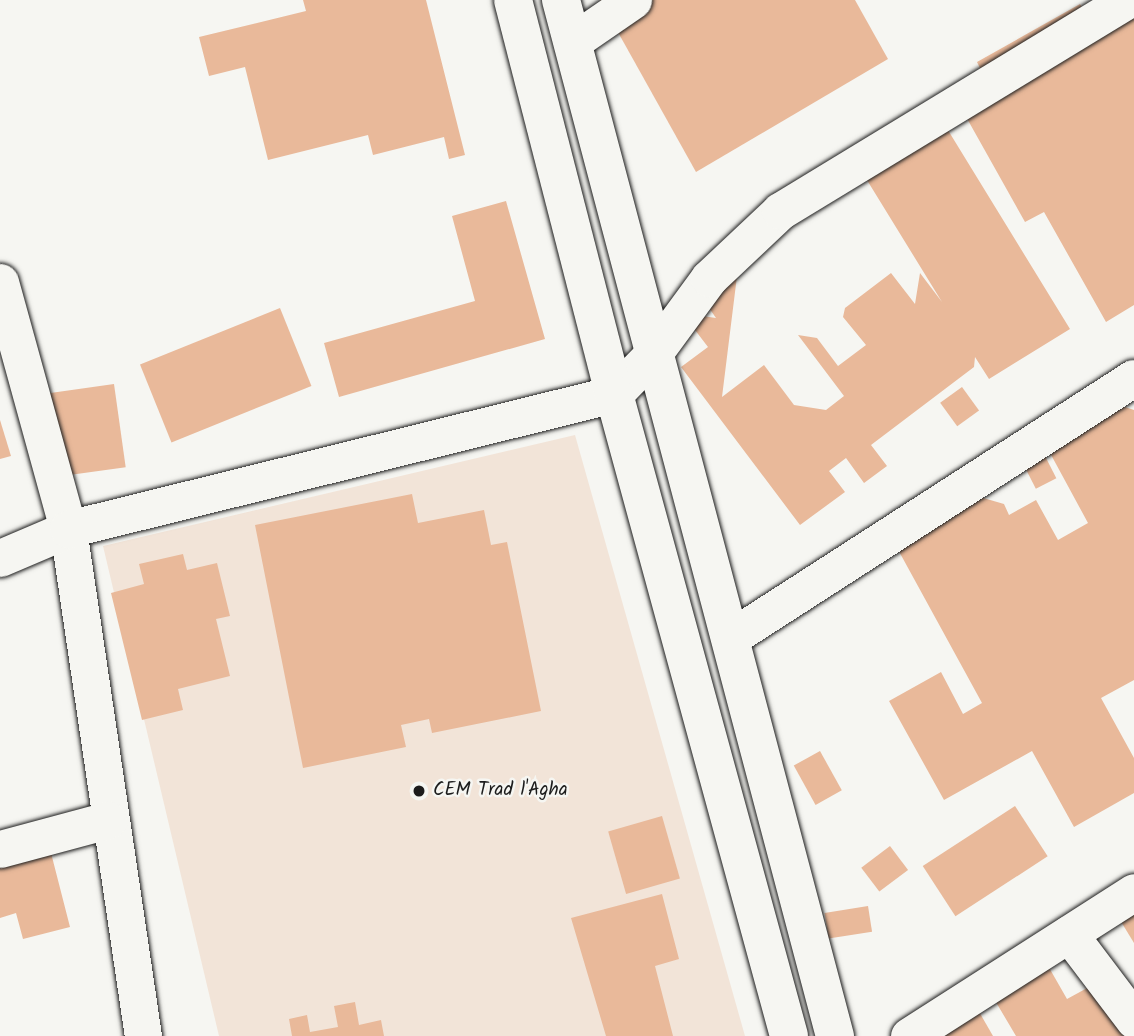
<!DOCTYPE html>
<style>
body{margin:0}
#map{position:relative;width:1134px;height:1036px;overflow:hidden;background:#f6f6f2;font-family:Kalam,sans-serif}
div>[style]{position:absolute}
.built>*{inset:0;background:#f2e4d8}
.building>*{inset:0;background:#e9b99a;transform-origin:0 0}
.roads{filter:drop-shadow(0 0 2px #1c1c1c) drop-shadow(0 0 2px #1c1c1c)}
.minor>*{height:37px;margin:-18.5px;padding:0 18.5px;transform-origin:18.5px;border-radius:18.5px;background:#f6f6f2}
.tertiary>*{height:38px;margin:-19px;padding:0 19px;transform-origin:19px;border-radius:19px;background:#f6f6f2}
.dots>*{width:19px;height:19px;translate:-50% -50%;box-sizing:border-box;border:4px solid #f6f6f2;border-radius:50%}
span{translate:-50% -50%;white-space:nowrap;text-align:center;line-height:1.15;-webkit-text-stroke:5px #f6f6f2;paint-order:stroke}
.poi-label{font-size:19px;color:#1c1c1c}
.left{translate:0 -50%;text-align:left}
</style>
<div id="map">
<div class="built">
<div style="clip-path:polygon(575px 435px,745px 1036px,219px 1036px,103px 546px)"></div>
</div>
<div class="building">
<div style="clip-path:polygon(303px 0,426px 0,465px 155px,449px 159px,444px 137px,373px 155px,368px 135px,268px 160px,245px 67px,209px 76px,199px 37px,306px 11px)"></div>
<div style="clip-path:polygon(600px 0,855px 0,888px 59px,696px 172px)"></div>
<div style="clip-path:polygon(1134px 0,1134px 305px,1106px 322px,1044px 212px,1025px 222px,951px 90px,982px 72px,977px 62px,1080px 4px,1088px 18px)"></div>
<div style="clip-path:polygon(935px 109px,1070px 329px,989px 379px,975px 357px,974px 367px,871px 445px,887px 466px,864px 483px,846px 458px,829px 471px,845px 492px,800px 525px,681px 367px,708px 347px,682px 313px,716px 318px,707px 305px,738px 268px,722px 397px,764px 365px,794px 405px,826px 410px,844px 396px,798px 335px,817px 338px,838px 366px,866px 345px,843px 317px,845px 308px,891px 273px,915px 304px,920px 273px,942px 302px,854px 159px)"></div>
<div style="clip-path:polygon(506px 201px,545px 339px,339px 397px,324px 343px,475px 301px,452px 216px)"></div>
<div style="left:280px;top:308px;width:84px;height:151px;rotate:68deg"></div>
<div style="left:114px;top:384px;width:84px;height:66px;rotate:82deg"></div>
<div style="left:962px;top:387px;width:29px;height:27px;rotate:54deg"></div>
<div style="clip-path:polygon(1110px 402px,1134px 410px,1134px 680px,1101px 698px,1134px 758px,1134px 793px,1074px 827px,1032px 751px,944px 800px,889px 701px,941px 672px,963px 714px,982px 703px,890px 535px,966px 493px,1004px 504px,1009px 515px,1036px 500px,1058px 540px,1088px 523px,1043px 440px)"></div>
<div style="clip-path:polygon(0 420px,11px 456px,0 459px)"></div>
<div style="left:1045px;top:456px;width:25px;height:23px;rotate:63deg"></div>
<div style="clip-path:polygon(412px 494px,418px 523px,484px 510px,491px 545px,507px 542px,541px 711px,432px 733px,429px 719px,401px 725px,406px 747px,303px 768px,255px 525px)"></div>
<div style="clip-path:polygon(183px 554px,187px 570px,217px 563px,230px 616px,216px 619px,230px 676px,178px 689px,183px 710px,142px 720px,111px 593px,144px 584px,139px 564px)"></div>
<div style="left:820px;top:751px;width:45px;height:30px;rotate:61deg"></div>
<div style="left:1015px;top:806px;width:60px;height:110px;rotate:57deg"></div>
<div style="left:662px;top:816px;width:65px;height:56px;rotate:74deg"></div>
<div style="clip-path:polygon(0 832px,50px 849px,70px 927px,23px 939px,16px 913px,0 918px)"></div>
<div style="left:890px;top:846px;width:30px;height:36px;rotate:53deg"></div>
<div style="clip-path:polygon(1134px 880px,1134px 943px,1106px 897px)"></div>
<div style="clip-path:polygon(662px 894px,679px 959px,655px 966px,673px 1036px,606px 1036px,571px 918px)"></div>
<div style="left:868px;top:906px;width:26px;height:44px;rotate:81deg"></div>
<div style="clip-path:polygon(1039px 950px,1067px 999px,1100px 981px,1132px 1036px,1016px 1036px,984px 982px)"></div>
<div style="clip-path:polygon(970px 996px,993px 1036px,931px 1036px)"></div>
<div style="clip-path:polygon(355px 1002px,359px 1025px,381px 1020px,384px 1036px,292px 1036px,289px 1019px,307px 1015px,310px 1032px,338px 1027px,334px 1006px)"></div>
</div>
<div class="roads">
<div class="minor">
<div style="left:572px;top:42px;width:74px;rotate:-34.5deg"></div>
<div style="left:0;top:282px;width:256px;rotate:74.6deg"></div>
<div style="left:68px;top:529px;width:513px;rotate:81.59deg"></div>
<div style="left:0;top:558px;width:74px;rotate:-23.1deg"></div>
<div style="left:68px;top:529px;width:562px;rotate:-13.89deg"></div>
<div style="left:614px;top:394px;width:57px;rotate:-45.7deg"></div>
<div style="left:654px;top:353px;width:93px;rotate:-53.7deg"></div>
<div style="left:709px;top:278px;width:98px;rotate:-43.3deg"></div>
<div style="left:780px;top:211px;width:406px;rotate:-31.3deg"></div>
<div style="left:730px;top:638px;width:480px;rotate:-32.8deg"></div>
<div style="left:0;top:849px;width:112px;rotate:-15deg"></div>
<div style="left:1069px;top:934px;width:108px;rotate:52.9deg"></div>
<div style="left:909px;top:1036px;width:267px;rotate:-32.6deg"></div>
</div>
<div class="tertiary">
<div style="left:513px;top:0;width:407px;rotate:75.6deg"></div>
<div style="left:614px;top:394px;width:665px;rotate:74.75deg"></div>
<div style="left:561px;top:0;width:1072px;rotate:75.19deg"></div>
</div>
</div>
<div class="dots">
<div style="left:419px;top:791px;background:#1c1c1c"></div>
</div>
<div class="poi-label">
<span class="left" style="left:433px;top:791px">CEM Trad l'Agha</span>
</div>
</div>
